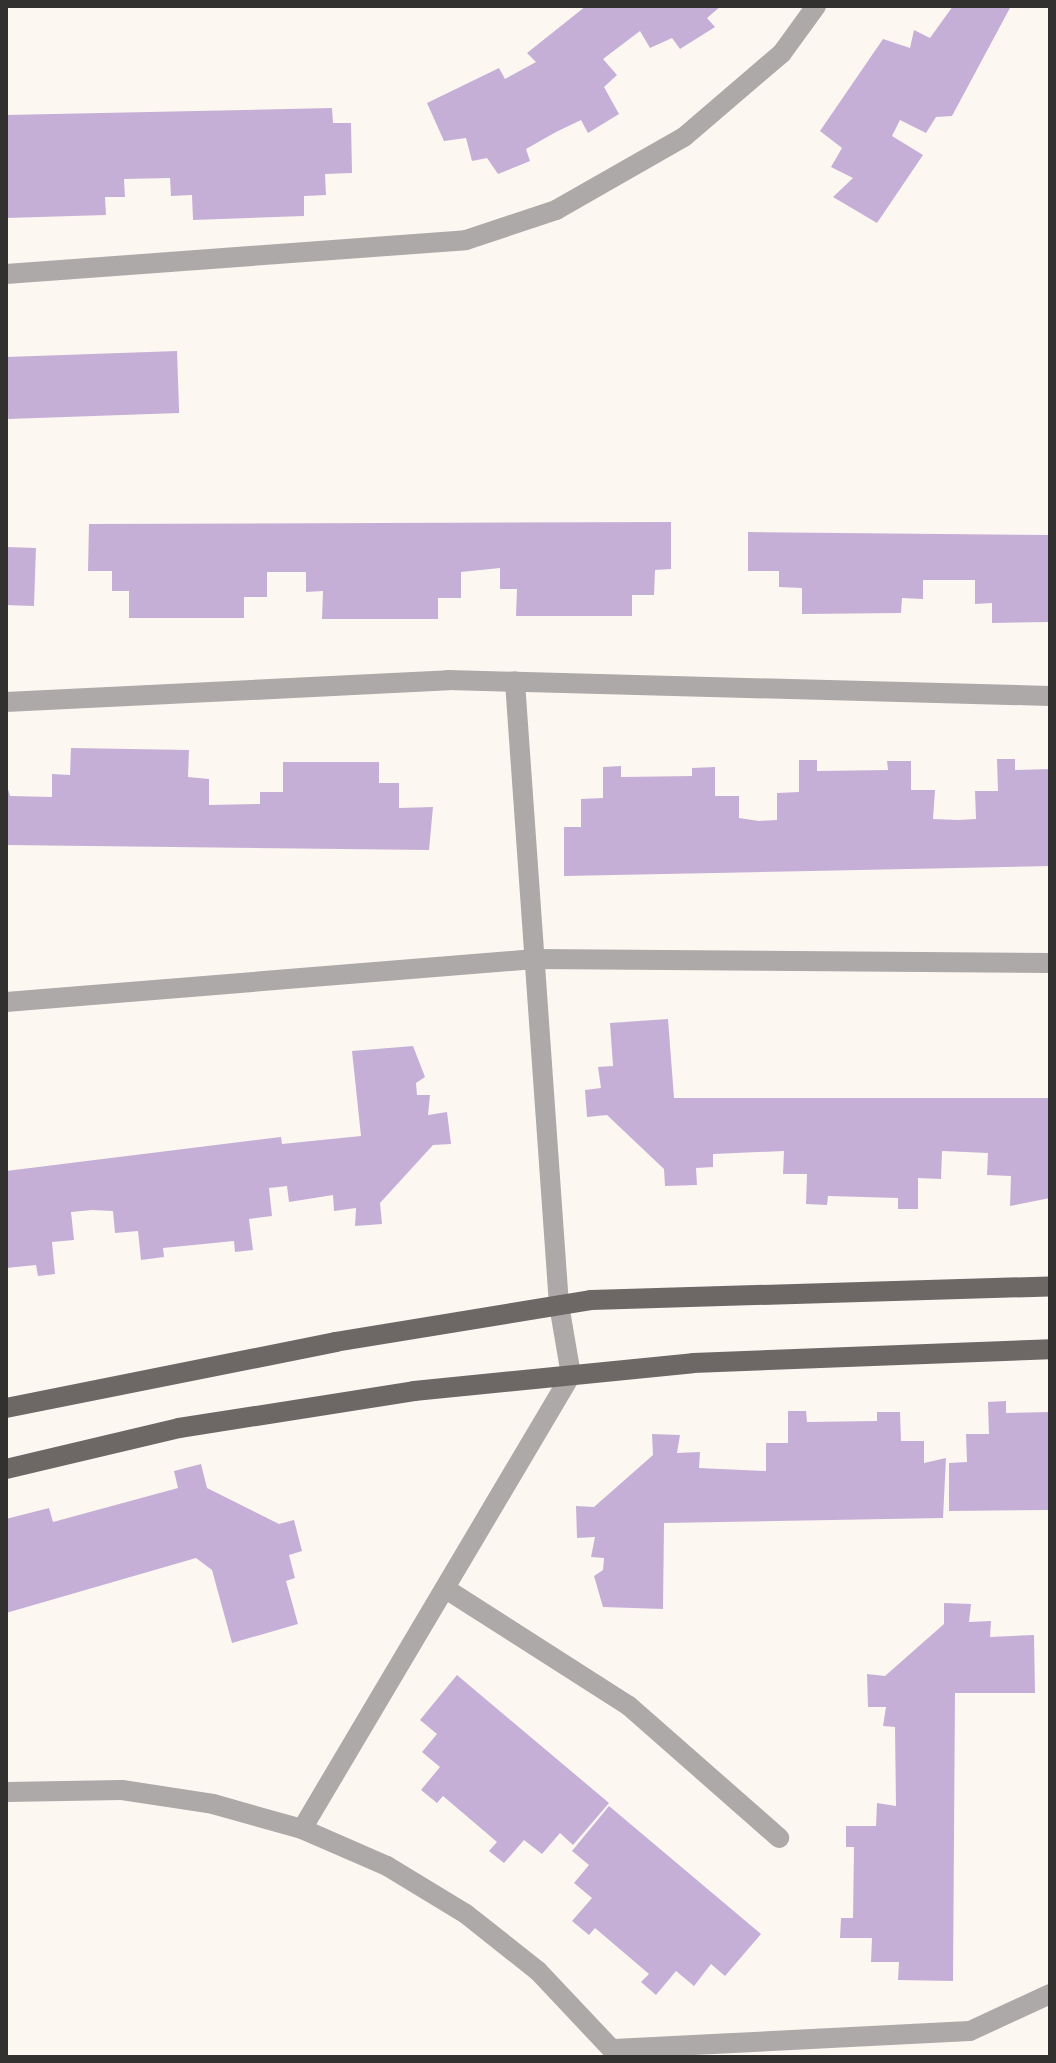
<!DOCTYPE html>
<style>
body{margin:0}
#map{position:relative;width:1056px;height:2063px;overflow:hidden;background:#fdf7f2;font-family:"Noto Sans",sans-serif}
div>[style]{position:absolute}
.building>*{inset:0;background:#c6afd6;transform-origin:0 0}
.minor>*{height:20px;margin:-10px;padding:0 10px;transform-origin:10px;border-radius:10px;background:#aca9a8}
.major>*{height:20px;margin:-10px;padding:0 10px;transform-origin:10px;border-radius:10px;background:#6d6866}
span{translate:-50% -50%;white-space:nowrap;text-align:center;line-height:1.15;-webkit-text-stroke:7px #fff;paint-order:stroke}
.frame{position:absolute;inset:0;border:8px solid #33312f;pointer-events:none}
</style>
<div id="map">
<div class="building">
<div style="clip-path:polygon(586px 6px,721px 6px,707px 18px,715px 27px,680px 49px,672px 38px,650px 48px,640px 31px,603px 59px,617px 75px,604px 87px,619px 114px,588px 133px,581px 120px,556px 132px,526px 149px,530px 161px,498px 174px,487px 158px,472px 161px,466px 138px,444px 141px,427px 103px,499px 68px,505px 79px,536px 62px,527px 53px)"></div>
<div style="clip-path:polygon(953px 6px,1011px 6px,952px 116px,936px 117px,926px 133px,900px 120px,892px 136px,923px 155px,877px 223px,833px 197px,853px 178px,831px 167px,842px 148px,820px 131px,883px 39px,910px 48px,914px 30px,930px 38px)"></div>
<div style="clip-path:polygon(332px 108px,333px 123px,351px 123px,352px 173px,325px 174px,326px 195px,304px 196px,304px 216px,193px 220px,192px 195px,171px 196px,170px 178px,124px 179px,125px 197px,105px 197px,106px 215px,6px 218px,6px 115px)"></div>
<div style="left:177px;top:351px;width:62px;height:171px;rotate:88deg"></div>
<div style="clip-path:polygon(671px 522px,671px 569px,655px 570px,654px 595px,632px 595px,632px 616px,516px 616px,517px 589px,500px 589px,500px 568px,461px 572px,461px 598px,438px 598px,438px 619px,322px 619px,323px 591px,306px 592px,306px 572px,267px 572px,267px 597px,244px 597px,244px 618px,129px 618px,129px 591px,112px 591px,112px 571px,88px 571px,89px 524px)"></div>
<div style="clip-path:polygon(748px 532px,1050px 535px,1050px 622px,992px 623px,992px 603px,975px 604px,975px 580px,923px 580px,923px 599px,902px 598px,901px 613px,802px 614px,802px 588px,779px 587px,779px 571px,748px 571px)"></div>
<div style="left:6px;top:547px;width:30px;height:58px;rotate:2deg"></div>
<div style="clip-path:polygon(71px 748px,189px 750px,188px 777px,209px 779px,209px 805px,260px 804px,260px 792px,283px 792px,283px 762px,379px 762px,379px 783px,399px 783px,399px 808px,433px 807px,429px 850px,6px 845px,6px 782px,10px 796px,52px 797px,52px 774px,70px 775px)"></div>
<div style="clip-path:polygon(997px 759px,1015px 759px,1015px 770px,1050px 769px,1050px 866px,564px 876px,564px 827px,581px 827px,581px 799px,603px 798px,603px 767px,621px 766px,621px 777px,692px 776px,692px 768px,715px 767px,715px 796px,739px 796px,739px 818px,759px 821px,777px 820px,777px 793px,799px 792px,799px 760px,817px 760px,817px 771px,888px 770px,887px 761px,911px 761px,911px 790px,935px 790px,933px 819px,958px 820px,976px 819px,975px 791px,998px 791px)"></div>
<div style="clip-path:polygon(668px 1019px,674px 1098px,1050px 1098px,1050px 1198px,1010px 1206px,1011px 1176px,987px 1175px,988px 1153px,942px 1151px,941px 1179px,918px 1178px,918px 1209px,898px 1209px,898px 1198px,828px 1196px,827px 1205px,806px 1204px,807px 1174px,783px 1174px,784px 1151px,713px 1154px,713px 1167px,696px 1168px,697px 1185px,665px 1186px,664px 1169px,607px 1115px,587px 1117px,585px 1090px,601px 1088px,598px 1067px,613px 1066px,610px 1023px)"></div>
<div style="clip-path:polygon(413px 1046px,425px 1077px,416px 1083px,417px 1095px,430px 1095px,428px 1115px,447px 1112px,451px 1144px,433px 1145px,380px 1203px,382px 1224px,355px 1226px,356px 1208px,334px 1211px,333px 1195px,289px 1202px,287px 1186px,269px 1188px,272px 1216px,249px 1219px,253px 1250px,235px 1252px,234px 1241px,163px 1248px,164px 1257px,141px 1260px,138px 1231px,115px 1233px,113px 1211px,92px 1210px,71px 1212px,74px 1240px,52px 1242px,55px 1274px,38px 1276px,36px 1265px,6px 1268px,6px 1171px,281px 1137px,282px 1144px,361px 1136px,352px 1051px)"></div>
<div style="clip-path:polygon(1006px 1401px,1006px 1413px,1050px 1412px,1050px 1510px,949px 1511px,949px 1463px,967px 1462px,966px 1434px,989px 1434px,988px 1402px)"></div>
<div style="clip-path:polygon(788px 1411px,806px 1411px,807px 1422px,877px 1421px,877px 1412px,900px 1412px,901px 1441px,924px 1441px,924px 1463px,946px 1458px,943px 1518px,664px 1523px,663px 1609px,603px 1607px,594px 1576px,603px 1570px,604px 1558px,591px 1557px,595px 1537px,577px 1538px,576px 1506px,594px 1507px,653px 1455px,652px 1434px,680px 1435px,677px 1453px,700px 1452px,699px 1468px,766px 1471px,766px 1443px,788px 1443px)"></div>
<div style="clip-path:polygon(201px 1464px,207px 1488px,279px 1524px,294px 1520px,302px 1551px,289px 1555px,295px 1578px,286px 1581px,298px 1624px,232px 1643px,212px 1570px,196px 1558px,6px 1613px,6px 1519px,49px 1508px,53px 1522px,178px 1488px,174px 1471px)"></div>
<div style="clip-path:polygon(944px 1603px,971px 1604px,969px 1622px,991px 1621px,990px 1637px,1034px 1635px,1035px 1693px,955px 1693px,953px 1981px,898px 1980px,899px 1962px,871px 1962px,872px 1938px,840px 1938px,841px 1918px,853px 1918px,854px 1847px,846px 1847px,846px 1826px,876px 1826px,877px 1803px,896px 1806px,895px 1727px,883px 1726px,886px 1707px,868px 1707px,867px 1674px,885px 1676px,944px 1624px)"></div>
<div style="clip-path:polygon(457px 1675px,609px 1803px,573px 1845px,560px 1833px,542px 1854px,524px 1840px,504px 1863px,489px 1851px,497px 1842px,443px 1796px,437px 1803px,421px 1790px,440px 1767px,422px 1752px,437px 1734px,420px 1720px)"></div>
<div style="clip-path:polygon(609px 1806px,761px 1934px,725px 1976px,711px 1964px,694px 1986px,676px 1971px,656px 1995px,641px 1982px,649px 1974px,595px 1928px,589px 1935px,572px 1921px,592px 1898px,574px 1883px,589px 1865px,572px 1851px)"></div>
</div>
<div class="minor">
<div style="left:6px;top:274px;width:461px;rotate:-4.2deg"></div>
<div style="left:466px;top:240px;width:95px;rotate:-18.4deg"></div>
<div style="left:556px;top:210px;width:147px;rotate:-29.7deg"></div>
<div style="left:684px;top:137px;width:129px;rotate:-40.6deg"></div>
<div style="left:782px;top:53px;width:58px;rotate:-54.1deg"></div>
<div style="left:6px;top:702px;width:443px;rotate:-2.8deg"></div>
<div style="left:448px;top:680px;width:602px;rotate:1.52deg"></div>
<div style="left:6px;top:1002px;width:531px;rotate:-4.65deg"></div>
<div style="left:535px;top:959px;width:515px;rotate:0.45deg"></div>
<div style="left:446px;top:1589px;width:217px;rotate:32.6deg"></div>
<div style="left:629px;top:1706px;width:200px;rotate:41.3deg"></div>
<div style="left:6px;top:1792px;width:116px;rotate:-1deg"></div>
<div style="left:122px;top:1790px;width:92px;rotate:8.7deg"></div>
<div style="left:213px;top:1804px;width:92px;rotate:15.7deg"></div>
<div style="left:302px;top:1829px;width:93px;rotate:23.5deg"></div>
<div style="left:387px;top:1866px;width:92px;rotate:31.3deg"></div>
<div style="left:466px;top:1914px;width:92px;rotate:38.4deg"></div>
<div style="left:538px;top:1971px;width:118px;rotate:46.7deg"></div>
<div style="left:302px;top:1829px;width:528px;rotate:-59.35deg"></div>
<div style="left:571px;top:1375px;width:71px;rotate:-99.7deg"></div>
<div style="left:559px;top:1305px;width:625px;rotate:-94.04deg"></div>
<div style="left:614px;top:2049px;width:356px;rotate:-2.9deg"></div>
<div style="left:970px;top:2031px;width:88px;rotate:-24.8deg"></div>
</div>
<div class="major">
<div style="left:6px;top:1408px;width:336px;rotate:-11.3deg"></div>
<div style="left:335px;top:1342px;width:259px;rotate:-9.3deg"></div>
<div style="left:591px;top:1300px;width:459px;rotate:-1.7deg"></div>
<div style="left:6px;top:1469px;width:178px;rotate:-13.3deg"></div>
<div style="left:179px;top:1428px;width:238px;rotate:-8.9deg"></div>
<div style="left:414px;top:1391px;width:280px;rotate:-5.7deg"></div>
<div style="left:693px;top:1363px;width:357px;rotate:-2.2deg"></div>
</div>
<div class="frame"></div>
</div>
